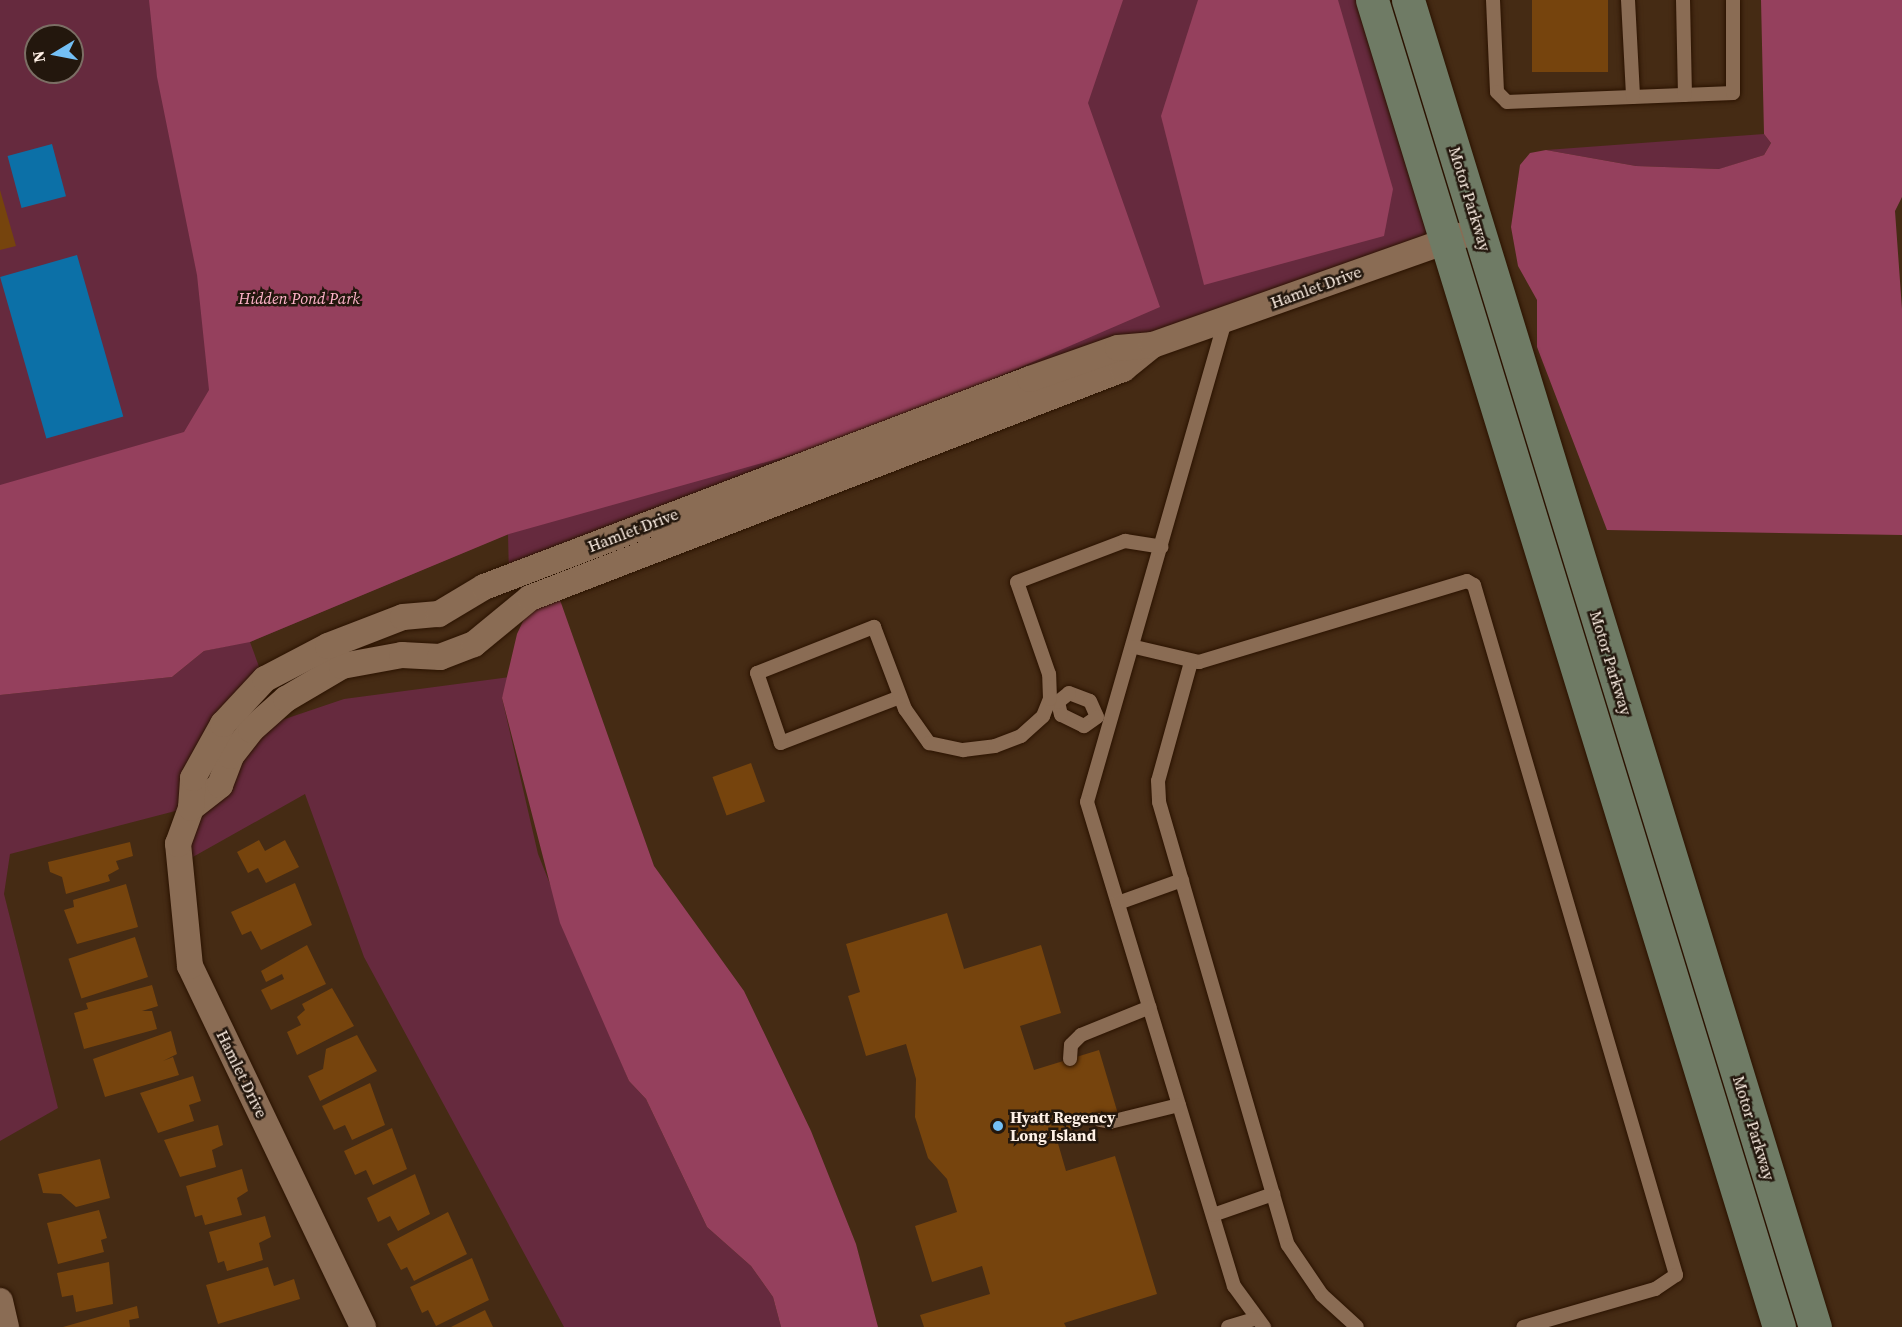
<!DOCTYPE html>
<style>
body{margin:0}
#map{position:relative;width:1902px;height:1327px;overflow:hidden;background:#452b14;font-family:"Source Serif 4",serif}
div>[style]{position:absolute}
.green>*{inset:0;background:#662a3e}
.forest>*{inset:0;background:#95405d}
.water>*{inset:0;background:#0c70a7;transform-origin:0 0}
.building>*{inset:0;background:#76440d;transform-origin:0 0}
.roads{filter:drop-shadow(0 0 2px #2b1300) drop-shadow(0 0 2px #2b1300)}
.lane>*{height:14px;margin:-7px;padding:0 7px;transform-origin:7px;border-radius:7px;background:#8a6c54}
.street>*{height:26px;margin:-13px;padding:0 13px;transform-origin:13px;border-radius:13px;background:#8a6c54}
.secondary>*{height:33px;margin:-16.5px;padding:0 16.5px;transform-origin:16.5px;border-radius:16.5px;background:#6f7b65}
.dots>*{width:16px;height:16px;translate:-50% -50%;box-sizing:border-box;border:3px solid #23170d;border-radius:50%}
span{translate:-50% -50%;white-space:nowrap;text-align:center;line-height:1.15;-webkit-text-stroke:5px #23170d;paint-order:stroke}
.street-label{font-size:16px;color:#fff1e6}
.park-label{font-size:16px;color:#ffb5ca;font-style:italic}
.poi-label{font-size:16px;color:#fff1e6;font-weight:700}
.left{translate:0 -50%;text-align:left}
.north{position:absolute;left:24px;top:24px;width:60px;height:60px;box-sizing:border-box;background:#23170d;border:2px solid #7b6e64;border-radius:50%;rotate:260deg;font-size:16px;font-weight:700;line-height:24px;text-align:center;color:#fff1e6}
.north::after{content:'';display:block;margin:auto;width:21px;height:27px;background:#74c0f6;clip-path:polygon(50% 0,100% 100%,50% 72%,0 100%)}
</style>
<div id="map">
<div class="green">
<div style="clip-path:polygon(evenodd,0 0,1372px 0,1447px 240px,509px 576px,508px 534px,250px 642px,279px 721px,344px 699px,510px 677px,502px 698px,538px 854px,629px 1081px,646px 1099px,707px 1227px,751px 1266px,773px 1297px,781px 1327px,564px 1327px,364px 957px,305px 794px,175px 867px,183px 809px,10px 854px,4px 894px,58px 1108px,0 1141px,0 695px,172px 677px,204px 651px,250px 641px,0 674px,0 0,36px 36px,72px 36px,72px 72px,36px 72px,36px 36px)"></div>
<div style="clip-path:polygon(1764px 134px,1771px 143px,1764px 155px,1720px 169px,1636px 166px,1546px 150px)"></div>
</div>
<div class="forest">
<div style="clip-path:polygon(149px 0,1123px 0,1088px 103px,1160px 307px,866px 434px,509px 534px,250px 642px,204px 651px,172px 677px,0 695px,0 485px,184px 432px,209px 390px,197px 275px,157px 77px)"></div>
<div style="clip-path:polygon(1198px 0,1338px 0,1393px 189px,1384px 236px,1204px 285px,1161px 116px)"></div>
<div style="clip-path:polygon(1761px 0,1902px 0,1902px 197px,1895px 211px,1902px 309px,1902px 535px,1607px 530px,1537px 347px,1537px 300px,1518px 266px,1511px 227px,1520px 165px,1530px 153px,1546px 150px,1636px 166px,1719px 169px,1764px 155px,1771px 143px,1764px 134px)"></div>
<div style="clip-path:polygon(539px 587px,560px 600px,654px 866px,744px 991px,811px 1131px,856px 1244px,878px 1327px,781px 1327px,773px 1297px,751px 1266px,707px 1227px,646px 1099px,629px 1081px,560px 923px,502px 698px,517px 634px)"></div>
</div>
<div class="water">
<div style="left:52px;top:144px;width:54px;height:46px;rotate:75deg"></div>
<div style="left:77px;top:255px;width:168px;height:80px;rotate:74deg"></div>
</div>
<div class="building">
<div style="left:1532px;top:0;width:76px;height:72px"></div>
<div style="clip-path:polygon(0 190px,16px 246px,0 250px)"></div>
<div style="left:751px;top:763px;width:41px;height:41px;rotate:70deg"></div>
<div style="clip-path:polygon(259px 840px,265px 851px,285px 840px,299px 867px,266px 883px,258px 868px,248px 873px,237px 852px)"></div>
<div style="clip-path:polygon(130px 842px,133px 856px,116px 861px,119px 869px,108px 875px,110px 881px,66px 894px,62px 877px,50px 872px,48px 862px)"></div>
<div style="clip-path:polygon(295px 883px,312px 925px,261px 950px,251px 931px,242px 935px,231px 912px)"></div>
<div style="clip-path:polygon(126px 884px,138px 927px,77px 944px,64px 910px,74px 907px,73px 900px)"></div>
<div style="clip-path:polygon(947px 913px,964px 969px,1041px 945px,1061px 1013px,1020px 1026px,1034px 1070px,1099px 1050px,1118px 1114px,1055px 1133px,1066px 1171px,1115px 1156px,1157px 1294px,1064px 1323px,1066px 1327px,924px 1327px,920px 1315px,990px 1294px,982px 1266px,932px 1282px,915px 1226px,957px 1212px,947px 1179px,928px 1158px,915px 1117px,916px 1079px,906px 1044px,866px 1056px,848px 996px,860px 992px,846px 944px)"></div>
<div style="left:135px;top:937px;width:42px;height:70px;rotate:72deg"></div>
<div style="clip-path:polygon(307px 945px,326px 984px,271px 1010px,261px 990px,284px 979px,282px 974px,266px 982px,261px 971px)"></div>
<div style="clip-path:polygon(152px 985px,158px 1006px,142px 1011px,152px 1011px,157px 1029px,84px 1049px,74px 1013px,88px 1009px,86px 1003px)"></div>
<div style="clip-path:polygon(332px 988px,354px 1026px,297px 1055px,287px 1032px,301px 1025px,297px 1017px,305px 1010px,302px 1004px)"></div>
<div style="clip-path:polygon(171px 1031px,177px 1054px,163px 1061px,173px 1057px,179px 1075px,105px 1097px,93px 1059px)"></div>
<div style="clip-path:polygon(357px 1035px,377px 1071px,320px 1101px,308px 1076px,323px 1069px,326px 1049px)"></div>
<div style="clip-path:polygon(193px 1076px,201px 1101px,189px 1105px,194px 1121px,158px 1133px,140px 1093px)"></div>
<div style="clip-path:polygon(370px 1083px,385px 1125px,352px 1140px,345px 1125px,334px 1130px,322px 1106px)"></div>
<div style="clip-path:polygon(218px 1125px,223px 1145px,212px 1150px,216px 1167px,180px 1177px,164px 1140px)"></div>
<div style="clip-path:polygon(392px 1128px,407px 1169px,373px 1185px,366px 1170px,355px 1175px,344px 1151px)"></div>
<div style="clip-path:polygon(100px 1159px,110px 1198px,76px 1207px,61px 1194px,43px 1193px,38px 1174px)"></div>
<div style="clip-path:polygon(242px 1169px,248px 1191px,237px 1198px,242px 1215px,205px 1225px,202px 1215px,195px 1217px,186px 1186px)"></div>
<div style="clip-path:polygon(415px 1174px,430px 1214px,398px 1231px,390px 1216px,378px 1222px,367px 1198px)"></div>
<div style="clip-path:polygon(99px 1210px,107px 1238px,101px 1240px,104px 1252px,58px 1264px,47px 1223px)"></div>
<div style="clip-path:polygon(448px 1212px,467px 1254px,414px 1281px,407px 1267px,401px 1270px,387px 1244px)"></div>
<div style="clip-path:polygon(265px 1216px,271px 1237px,259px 1243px,263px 1260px,227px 1271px,224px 1261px,218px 1263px,209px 1232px)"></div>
<div style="clip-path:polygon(472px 1258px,489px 1300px,436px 1326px,428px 1310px,422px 1313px,410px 1287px)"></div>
<div style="clip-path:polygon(109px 1262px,113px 1304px,76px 1312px,73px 1295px,62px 1297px,57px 1273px)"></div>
<div style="clip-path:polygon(268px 1267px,274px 1286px,294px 1279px,300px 1299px,218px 1324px,206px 1285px)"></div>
<div style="clip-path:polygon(137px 1306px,139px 1318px,129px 1320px,130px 1327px,63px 1327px)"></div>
<div style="clip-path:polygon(485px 1310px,493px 1327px,451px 1327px)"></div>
</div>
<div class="roads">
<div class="lane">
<div style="left:1493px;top:0;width:92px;rotate:87.5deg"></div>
<div style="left:1497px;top:92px;width:14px;rotate:45deg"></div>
<div style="left:1507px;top:102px;width:226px;rotate:-2.3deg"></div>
<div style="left:1733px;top:93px;width:93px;rotate:-90deg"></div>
<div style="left:1628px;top:0;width:97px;rotate:87deg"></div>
<div style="left:1683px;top:0;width:95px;rotate:88.8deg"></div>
<div style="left:1225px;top:321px;width:500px;rotate:106.01deg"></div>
<div style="left:1087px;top:802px;width:506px;rotate:73.11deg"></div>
<div style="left:1234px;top:1286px;width:51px;rotate:53.8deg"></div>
<div style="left:1135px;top:647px;width:66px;rotate:13.2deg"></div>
<div style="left:1199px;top:662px;width:280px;rotate:-16.8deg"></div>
<div style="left:1467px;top:581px;width:8px;rotate:30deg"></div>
<div style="left:1474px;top:585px;width:719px;rotate:73.68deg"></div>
<div style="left:1676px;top:1275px;width:25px;rotate:146deg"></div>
<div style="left:1655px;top:1289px;width:137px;rotate:163.9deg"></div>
<div style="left:1191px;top:662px;width:123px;rotate:105.5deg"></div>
<div style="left:1158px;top:781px;width:21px;rotate:87deg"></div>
<div style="left:1159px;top:802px;width:461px;rotate:73.8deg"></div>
<div style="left:1288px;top:1245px;width:60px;rotate:55.8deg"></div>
<div style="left:1322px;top:1295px;width:47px;rotate:42.4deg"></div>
<div style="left:1069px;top:693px;width:22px;rotate:21deg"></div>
<div style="left:1090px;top:701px;width:17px;rotate:66deg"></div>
<div style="left:1097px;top:717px;width:16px;rotate:145deg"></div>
<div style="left:1084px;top:726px;width:25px;rotate:-154deg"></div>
<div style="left:1061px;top:715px;width:13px;rotate:-103deg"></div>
<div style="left:1058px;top:702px;width:14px;rotate:-39deg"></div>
<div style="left:900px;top:697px;width:128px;rotate:158.9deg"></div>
<div style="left:781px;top:743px;width:74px;rotate:-108.9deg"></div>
<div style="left:757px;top:673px;width:126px;rotate:-21.5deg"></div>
<div style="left:874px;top:627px;width:88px;rotate:69.3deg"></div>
<div style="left:905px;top:709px;width:42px;rotate:54.8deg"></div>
<div style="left:929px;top:743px;width:35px;rotate:12deg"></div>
<div style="left:963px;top:750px;width:32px;rotate:-7deg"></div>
<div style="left:995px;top:746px;width:28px;rotate:-21deg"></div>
<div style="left:1021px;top:736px;width:30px;rotate:-42deg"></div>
<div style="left:1043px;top:716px;width:18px;rotate:-68deg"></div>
<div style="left:1050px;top:699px;width:25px;rotate:-92deg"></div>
<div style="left:1049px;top:674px;width:97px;rotate:-109.2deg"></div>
<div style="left:1017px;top:582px;width:116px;rotate:-20.8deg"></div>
<div style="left:1125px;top:541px;width:37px;rotate:9deg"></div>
<div style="left:1118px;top:903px;width:68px;rotate:-19.8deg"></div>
<div style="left:1070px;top:1059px;width:14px;rotate:-86deg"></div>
<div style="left:1071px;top:1045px;width:14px;rotate:-45deg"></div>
<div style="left:1081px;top:1035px;width:74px;rotate:-22.1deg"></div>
<div style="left:1100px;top:1120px;width:10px;rotate:11deg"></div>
<div style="left:1110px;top:1122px;width:71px;rotate:-13.8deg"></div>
<div style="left:1213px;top:1215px;width:64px;rotate:-19.3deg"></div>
<div style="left:1228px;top:1327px;width:27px;rotate:-17deg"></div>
</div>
<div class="street">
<div style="left:191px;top:808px;width:37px;rotate:-38deg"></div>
<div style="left:220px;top:785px;width:31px;rotate:-69deg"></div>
<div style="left:231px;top:756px;width:33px;rotate:-52deg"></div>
<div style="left:251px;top:730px;width:47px;rotate:-41.5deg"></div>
<div style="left:286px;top:699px;width:65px;rotate:-30.5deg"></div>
<div style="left:342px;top:666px;width:61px;rotate:-10.4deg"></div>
<div style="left:402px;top:655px;width:38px;rotate:3deg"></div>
<div style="left:440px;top:657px;width:36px;rotate:-21deg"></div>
<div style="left:474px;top:644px;width:72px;rotate:-39.4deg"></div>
<div style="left:530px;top:598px;width:636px;rotate:-21.12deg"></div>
<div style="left:1123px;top:369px;width:38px;rotate:-39deg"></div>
<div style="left:0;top:1301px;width:27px;rotate:77deg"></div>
<div style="left:363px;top:1327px;width:400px;rotate:-115.6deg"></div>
<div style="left:190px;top:966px;width:123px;rotate:-95.6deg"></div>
<div style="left:178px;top:844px;width:38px;rotate:-70deg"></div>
<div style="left:191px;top:808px;width:30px;rotate:-86deg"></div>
<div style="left:193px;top:778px;width:62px;rotate:-60.9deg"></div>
<div style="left:223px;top:724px;width:62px;rotate:-47deg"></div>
<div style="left:265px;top:679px;width:71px;rotate:-27.6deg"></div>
<div style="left:328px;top:646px;width:80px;rotate:-21.1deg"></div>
<div style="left:403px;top:617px;width:36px;rotate:-5deg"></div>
<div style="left:439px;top:614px;width:52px;rotate:-31deg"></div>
<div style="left:484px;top:587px;width:584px;rotate:-20.85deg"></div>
<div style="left:1030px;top:379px;width:93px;rotate:-19.4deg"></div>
<div style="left:1118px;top:348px;width:35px;rotate:-5deg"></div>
<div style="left:1153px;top:345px;width:329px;rotate:-19.5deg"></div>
</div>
<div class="secondary">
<div style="left:1372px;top:0;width:1388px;rotate:72.95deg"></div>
<div style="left:1408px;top:0;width:1388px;rotate:72.95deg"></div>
</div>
</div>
<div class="dots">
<div style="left:998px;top:1126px;background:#74c0f6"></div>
</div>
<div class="street-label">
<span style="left:1470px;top:199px;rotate:73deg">Motor Parkway</span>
<span style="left:1316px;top:287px;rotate:-20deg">Hamlet Drive</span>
<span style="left:633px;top:530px;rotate:-21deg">Hamlet Drive</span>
<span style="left:1611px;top:663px;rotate:73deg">Motor Parkway</span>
<span style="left:242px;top:1074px;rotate:64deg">Hamlet Drive</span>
<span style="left:1754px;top:1128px;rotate:73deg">Motor Parkway</span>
</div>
<div class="park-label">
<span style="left:299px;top:298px">Hidden Pond Park</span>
</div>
<div class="poi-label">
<span class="left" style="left:1010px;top:1126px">Hyatt Regency<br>Long Island</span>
</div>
<div class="north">N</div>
</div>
